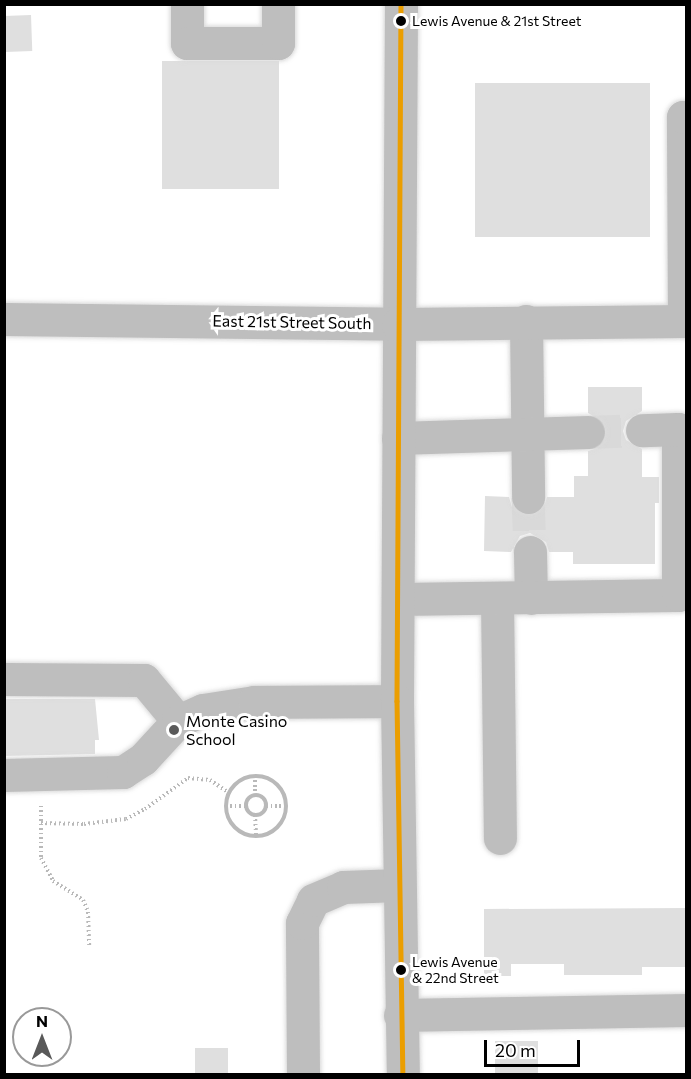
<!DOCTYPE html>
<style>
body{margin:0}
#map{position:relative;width:691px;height:1079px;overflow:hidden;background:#fff;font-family:Commissioner,sans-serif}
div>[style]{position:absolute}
.building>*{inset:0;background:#dfdfdf;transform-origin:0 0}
.minor-tunnel>*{height:33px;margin-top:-16.5px;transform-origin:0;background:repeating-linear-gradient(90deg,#d9d9d9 0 33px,transparent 0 49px)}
.path>*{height:4px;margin-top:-2px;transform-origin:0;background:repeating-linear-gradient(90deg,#b9b9b9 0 1.5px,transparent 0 4.5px)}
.path>.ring{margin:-2px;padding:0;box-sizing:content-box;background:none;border:4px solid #b9b9b9;border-radius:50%}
.roads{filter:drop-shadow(0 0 2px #dbdbdb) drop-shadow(0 0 2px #dbdbdb)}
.minor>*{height:33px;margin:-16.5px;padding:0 16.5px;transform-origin:16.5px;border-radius:16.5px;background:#bebebe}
.major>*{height:33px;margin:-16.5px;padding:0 16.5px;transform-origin:16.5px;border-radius:16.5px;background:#bebebe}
.bus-1>*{height:4.5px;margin:-2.25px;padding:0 2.25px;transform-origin:2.25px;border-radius:2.25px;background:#eb9e00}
.dots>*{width:16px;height:16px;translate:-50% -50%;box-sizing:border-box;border:3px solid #fff;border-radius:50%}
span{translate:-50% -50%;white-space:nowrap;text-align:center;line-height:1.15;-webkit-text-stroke:6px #fff;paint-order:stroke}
.bus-label{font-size:14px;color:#000}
.left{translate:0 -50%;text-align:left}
.street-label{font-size:16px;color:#000}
.poi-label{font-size:16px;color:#000}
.frame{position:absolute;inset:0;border:6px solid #000;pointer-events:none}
.north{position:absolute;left:12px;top:1007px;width:60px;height:60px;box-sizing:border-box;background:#fff;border:2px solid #999;border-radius:50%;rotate:0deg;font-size:16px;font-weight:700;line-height:24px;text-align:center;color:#000}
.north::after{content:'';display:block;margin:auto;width:21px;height:27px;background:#595959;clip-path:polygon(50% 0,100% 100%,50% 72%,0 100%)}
.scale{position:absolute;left:484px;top:1040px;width:96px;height:27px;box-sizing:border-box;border:3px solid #000;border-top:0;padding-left:8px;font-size:18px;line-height:21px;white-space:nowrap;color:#000;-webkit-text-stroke:4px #fff;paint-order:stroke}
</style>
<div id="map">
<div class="building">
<div style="left:31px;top:15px;width:36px;height:27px;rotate:88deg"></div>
<div style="left:162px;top:61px;width:117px;height:128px"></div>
<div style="left:475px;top:83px;width:175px;height:154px"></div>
<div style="clip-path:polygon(588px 387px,642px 387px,642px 411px,626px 421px,623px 431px,626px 440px,642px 449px,642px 477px,659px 477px,659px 503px,655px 503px,655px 564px,573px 564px,573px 552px,549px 552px,546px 542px,530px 533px,520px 536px,511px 552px,484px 551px,485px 496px,509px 497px,512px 507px,529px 516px,544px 507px,547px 497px,574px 497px,574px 476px,588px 476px,588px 451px,598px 448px,607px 432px,604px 422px,588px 413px)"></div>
<div style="clip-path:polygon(4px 699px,95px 699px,99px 740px,95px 740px,95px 754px,4px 756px)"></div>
<div style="clip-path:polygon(687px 908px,687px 967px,642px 967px,642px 975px,564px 975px,564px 964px,511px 964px,511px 976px,484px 976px,484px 909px)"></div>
<div style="left:495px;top:1041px;width:43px;height:33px"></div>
<div style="left:195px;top:1048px;width:33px;height:26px"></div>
</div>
<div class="minor-tunnel">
<div style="left:588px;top:432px;width:54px;rotate:-2.1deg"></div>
<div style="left:528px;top:497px;width:55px;rotate:87.9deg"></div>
</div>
<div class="path">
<div style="left:255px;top:776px;width:19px;rotate:90deg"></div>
<div class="ring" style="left:226px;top:776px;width:56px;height:56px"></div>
<div class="ring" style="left:246px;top:795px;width:16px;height:16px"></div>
<div style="left:41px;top:806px;width:52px;rotate:90deg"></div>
<div style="left:41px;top:858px;width:26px;rotate:62deg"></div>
<div style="left:53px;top:881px;width:36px;rotate:32deg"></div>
<div style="left:83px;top:900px;width:13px;rotate:67deg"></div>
<div style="left:88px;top:912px;width:35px;rotate:88deg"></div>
<div style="left:226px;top:806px;width:20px"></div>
<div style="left:266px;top:806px;width:20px"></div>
<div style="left:255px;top:815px;width:21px;rotate:87deg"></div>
<div style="left:41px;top:823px;width:43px;rotate:1.3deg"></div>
<div style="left:84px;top:824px;width:42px;rotate:-6.8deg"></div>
<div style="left:126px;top:819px;width:21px;rotate:-28deg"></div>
<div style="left:145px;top:809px;width:53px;rotate:-35.8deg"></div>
<div style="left:188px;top:778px;width:22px;rotate:5deg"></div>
<div style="left:210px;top:780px;width:23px;rotate:34deg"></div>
</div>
<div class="roads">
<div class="minor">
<div style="left:187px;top:4px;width:39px;rotate:90deg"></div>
<div style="left:187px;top:43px;width:91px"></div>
<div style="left:278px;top:43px;width:39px;rotate:-90deg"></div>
<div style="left:526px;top:321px;width:176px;rotate:89.3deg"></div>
<div style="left:684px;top:321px;width:204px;rotate:-90.3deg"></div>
<div style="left:683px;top:117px;width:3px"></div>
<div style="left:398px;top:438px;width:190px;rotate:-1.8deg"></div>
<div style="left:530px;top:552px;width:46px;rotate:88.8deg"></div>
<div style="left:497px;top:598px;width:240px;rotate:89.3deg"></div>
<div style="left:398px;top:599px;width:280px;rotate:-0.8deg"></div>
<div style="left:678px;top:595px;width:166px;rotate:-90deg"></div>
<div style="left:678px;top:429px;width:36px;rotate:178deg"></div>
<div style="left:4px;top:679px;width:140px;rotate:0.4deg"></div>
<div style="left:144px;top:680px;width:53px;rotate:50.3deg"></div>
<div style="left:4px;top:775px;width:119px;rotate:-1.4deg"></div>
<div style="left:123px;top:772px;width:24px;rotate:-33deg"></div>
<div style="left:143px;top:759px;width:52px;rotate:-47.4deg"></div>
<div style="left:178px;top:721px;width:27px;rotate:-24deg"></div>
<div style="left:203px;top:710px;width:52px;rotate:-8.9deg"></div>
<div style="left:254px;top:702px;width:143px;rotate:-0.4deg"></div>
<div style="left:400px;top:1015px;width:286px;rotate:-1deg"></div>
<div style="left:303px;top:1074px;width:151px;rotate:-90.4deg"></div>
<div style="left:302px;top:923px;width:25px;rotate:-64deg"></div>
<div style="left:313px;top:900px;width:33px;rotate:-23deg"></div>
<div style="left:343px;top:887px;width:56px;rotate:-2deg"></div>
</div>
<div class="major">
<div style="left:401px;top:4px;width:697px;rotate:90.33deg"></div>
<div style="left:397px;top:701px;width:373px;rotate:89.1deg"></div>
<div style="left:4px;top:319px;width:394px;rotate:0.7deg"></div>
<div style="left:398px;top:324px;width:288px;rotate:-0.6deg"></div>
</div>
</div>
<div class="bus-1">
<div style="left:401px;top:4px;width:697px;rotate:90.33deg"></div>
<div style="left:397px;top:701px;width:373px;rotate:89.1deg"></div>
</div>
<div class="dots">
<div style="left:401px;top:21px;background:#000"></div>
<div style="left:174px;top:730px;background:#595959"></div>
<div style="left:401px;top:970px;background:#000"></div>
</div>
<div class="bus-label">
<span class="left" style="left:412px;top:21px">Lewis Avenue &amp; 21st Street</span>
<span class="left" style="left:412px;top:970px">Lewis Avenue<br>&amp; 22nd Street</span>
</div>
<div class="street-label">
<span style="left:292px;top:322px;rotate:1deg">East 21st Street South</span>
</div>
<div class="poi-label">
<span class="left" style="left:186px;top:730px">Monte Casino<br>School</span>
</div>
<div class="frame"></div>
<div class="north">N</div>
<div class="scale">20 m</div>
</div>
